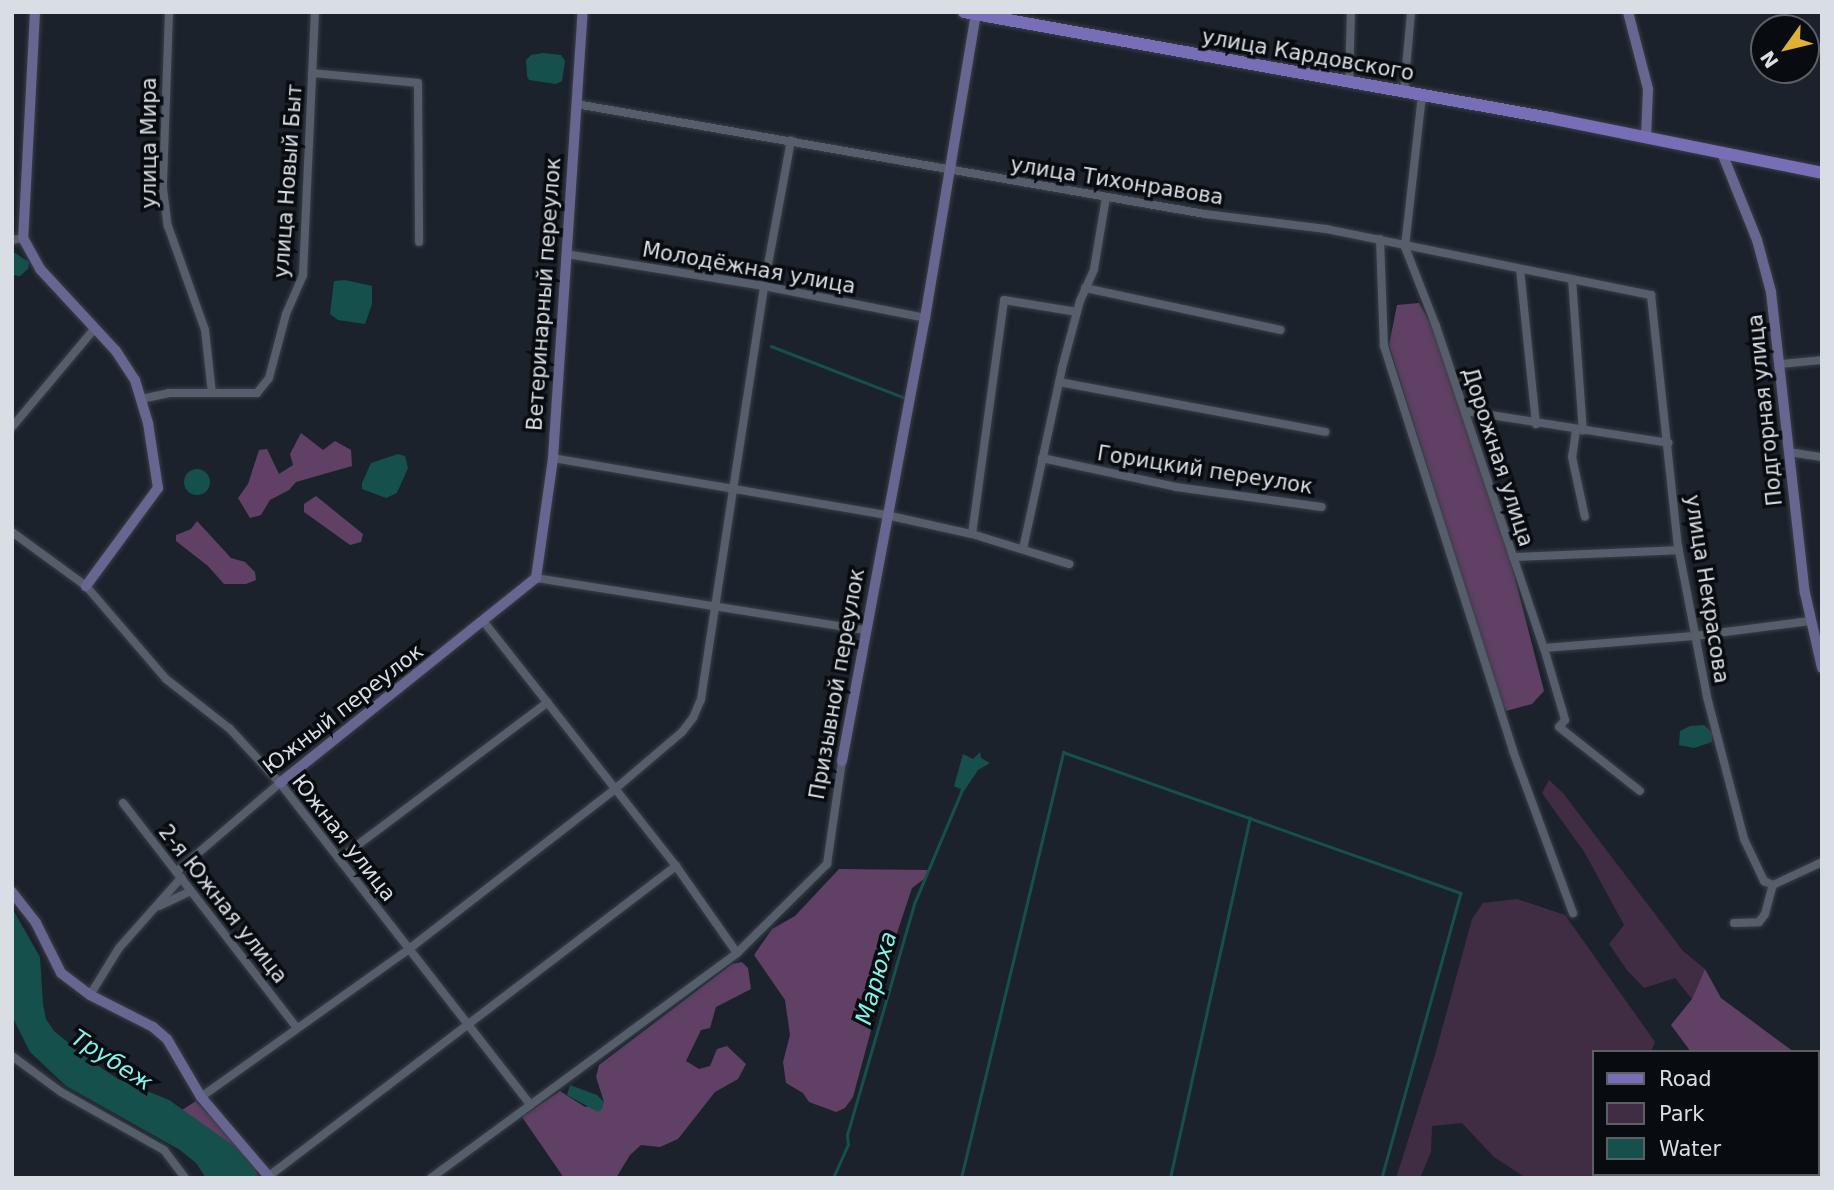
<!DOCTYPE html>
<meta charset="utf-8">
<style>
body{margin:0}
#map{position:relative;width:1834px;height:1190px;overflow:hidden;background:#1b222c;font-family:"DejaVu Sans",sans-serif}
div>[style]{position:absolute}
.green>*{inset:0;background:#412d43}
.forest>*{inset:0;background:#614065;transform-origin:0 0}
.water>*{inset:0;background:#16504c}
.round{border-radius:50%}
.stream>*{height:2.5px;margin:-1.25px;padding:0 1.25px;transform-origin:1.25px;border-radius:1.25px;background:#16504c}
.roads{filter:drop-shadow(0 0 2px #393e46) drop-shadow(0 0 2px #393e46)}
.street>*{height:8px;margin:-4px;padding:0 4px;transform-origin:4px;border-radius:4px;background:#555e6a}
.secondary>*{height:10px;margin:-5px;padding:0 5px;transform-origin:5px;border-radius:5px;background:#666690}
.primary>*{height:12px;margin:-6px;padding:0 6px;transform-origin:6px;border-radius:6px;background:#776eb7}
span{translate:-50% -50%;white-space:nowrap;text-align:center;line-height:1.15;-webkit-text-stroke:7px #080c10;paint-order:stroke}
.street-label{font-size:21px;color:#d9dee5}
.water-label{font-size:23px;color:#84f3e8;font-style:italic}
.frame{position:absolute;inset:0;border:14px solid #d9dee5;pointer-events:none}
.legend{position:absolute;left:1592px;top:1050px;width:228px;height:126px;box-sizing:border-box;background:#080c10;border:2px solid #5c6065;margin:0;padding:9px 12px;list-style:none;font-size:21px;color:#d9dee5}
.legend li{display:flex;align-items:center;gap:14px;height:35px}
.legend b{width:35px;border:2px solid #5c6065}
.north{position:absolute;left:1750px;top:14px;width:70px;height:70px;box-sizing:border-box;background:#080c10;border:2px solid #5c6065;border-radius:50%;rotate:236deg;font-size:19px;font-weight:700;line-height:28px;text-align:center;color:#d9dee5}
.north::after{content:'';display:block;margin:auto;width:24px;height:32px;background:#e0b034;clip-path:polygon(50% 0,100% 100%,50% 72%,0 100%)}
</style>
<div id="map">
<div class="green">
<div style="clip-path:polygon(1549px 780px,1563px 793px,1683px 951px,1705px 969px,1692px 999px,1675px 978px,1644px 988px,1627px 970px,1609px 944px,1624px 925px,1585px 853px,1542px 793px)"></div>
<div style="clip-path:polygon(1517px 899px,1565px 915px,1655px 1042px,1651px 1052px,1594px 1052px,1593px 1178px,1526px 1178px,1494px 1157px,1462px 1123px,1432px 1126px,1431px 1152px,1420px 1178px,1396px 1178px,1435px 1055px,1472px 919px,1483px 903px)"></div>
</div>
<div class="forest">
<div style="clip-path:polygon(1419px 303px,1433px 328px,1509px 555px,1544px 691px,1532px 704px,1506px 711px,1501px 703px,1389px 345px,1397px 305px)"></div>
<div style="clip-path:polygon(301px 433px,323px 450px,335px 441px,351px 450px,352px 466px,296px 482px,289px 490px,270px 500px,261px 515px,250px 518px,238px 498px,248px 484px,259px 450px,267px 449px,279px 474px,293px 465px,290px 454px)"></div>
<div style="clip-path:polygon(316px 496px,363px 534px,361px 542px,350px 545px,304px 512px,304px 504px)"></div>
<div style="clip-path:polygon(197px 521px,231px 558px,245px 562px,255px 572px,256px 580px,246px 584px,224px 584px,208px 566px,176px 541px,176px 535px,191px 529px)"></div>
<div style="clip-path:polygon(839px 869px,928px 870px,924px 879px,912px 888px,898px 930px,853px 1097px,845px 1108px,836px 1112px,809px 1102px,803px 1093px,786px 1083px,783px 1062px,790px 1035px,785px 1000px,754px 955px,772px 929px,795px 916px)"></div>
<div style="clip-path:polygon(742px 962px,748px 968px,751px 989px,716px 1007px,710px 1028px,701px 1030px,686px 1061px,699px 1069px,710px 1066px,717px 1049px,727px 1046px,746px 1064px,738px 1079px,715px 1092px,678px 1139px,660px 1147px,641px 1145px,630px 1155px,616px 1178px,564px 1178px,522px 1117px,560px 1091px,585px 1107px,604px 1102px,596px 1077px,599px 1065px,732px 964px)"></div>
<div style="clip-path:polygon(1705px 969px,1721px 998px,1794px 1052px,1691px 1052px,1671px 1025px,1692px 999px)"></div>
<div style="left:1818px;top:1076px;width:6px;height:93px;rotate:45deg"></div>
<div style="clip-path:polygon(196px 1101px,247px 1155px,245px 1158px,182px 1110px)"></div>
</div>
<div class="water">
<div style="clip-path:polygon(543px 53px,561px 55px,565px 61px,562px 81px,556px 84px,529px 80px,527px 76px,526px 60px,531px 55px)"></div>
<div style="clip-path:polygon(12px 251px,29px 262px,28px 269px,20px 276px,12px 275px)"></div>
<div style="clip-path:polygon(345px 280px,372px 286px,372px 304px,365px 324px,338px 320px,330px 314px,334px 281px)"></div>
<div style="clip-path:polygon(398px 454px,405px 456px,408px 468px,397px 493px,386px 498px,362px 489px,362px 483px,371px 463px)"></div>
<div class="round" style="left:184px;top:469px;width:26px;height:26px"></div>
<div style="clip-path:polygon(1704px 725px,1713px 733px,1712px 742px,1694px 748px,1679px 745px,1680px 731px,1690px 726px)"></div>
<div style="clip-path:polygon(980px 752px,981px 758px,990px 763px,978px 770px,964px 791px,954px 786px,963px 754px,973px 759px)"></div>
<div style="clip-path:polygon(12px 908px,40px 957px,43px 1004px,46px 1019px,54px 1031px,91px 1061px,118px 1079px,169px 1100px,234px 1146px,255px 1168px,259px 1178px,206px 1178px,196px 1163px,180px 1150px,66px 1086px,30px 1052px,12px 1016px)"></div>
<div style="clip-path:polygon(570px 1085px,597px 1095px,604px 1102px,602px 1109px,598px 1112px,567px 1095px)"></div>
</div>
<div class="stream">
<div style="left:771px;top:346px;width:142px;rotate:21.1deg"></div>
<div style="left:833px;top:1178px;width:36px;rotate:-66deg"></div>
<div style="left:848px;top:1145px;width:10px;rotate:-96deg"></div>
<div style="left:847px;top:1135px;width:241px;rotate:-73.8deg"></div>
<div style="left:914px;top:904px;width:124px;rotate:-67.2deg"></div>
<div style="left:961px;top:1178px;width:438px;rotate:-76.5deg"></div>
<div style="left:1063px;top:752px;width:422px;rotate:19.5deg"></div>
<div style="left:1461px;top:893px;width:296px;rotate:105.5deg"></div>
<div style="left:1170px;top:1178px;width:369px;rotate:-77.5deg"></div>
</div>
<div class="roads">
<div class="street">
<div style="left:169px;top:12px;width:176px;rotate:92deg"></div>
<div style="left:163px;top:188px;width:38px;rotate:83deg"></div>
<div style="left:168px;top:226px;width:110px;rotate:70.4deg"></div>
<div style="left:205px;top:330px;width:63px;rotate:83.7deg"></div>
<div style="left:312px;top:73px;width:106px;rotate:5.4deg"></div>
<div style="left:418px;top:83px;width:159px;rotate:89.6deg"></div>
<div style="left:1349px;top:82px;width:70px;rotate:-88.4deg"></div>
<div style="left:1404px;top:91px;width:79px;rotate:-84.9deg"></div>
<div style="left:1422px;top:95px;width:153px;rotate:96.4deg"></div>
<div style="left:1405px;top:247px;width:85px;rotate:68.6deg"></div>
<div style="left:1436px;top:326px;width:340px;rotate:71.5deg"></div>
<div style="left:1544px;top:648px;width:75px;rotate:73.7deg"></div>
<div style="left:1565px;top:720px;width:9px;rotate:131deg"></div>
<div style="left:1559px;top:727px;width:103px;rotate:38.3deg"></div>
<div style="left:576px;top:104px;width:639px;rotate:9.92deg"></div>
<div style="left:1205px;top:214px;width:122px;rotate:7.1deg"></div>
<div style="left:1326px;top:229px;width:332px;rotate:11.5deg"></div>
<div style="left:1651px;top:295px;width:252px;rotate:83.9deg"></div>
<div style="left:1678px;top:546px;width:154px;rotate:79.1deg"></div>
<div style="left:1707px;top:697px;width:147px;rotate:75.4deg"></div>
<div style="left:1744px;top:839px;width:47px;rotate:64.5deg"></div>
<div style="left:1764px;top:881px;width:10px;rotate:24deg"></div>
<div style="left:1773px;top:885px;width:54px;rotate:-25.1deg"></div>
<div style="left:1380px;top:239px;width:107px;rotate:87.9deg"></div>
<div style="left:1384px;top:346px;width:425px;rotate:72.3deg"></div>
<div style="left:1513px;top:751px;width:173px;rotate:69.7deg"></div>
<div style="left:12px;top:240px;width:11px;rotate:-10deg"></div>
<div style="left:566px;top:254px;width:201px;rotate:9.2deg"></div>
<div style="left:764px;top:286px;width:164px;rotate:11.2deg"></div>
<div style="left:1520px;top:269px;width:156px;rotate:84.1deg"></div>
<div style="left:1572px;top:279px;width:152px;rotate:85.9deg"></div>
<div style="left:1085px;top:288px;width:200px;rotate:12.1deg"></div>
<div style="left:1781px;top:364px;width:41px;rotate:-5.6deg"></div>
<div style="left:1059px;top:382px;width:271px;rotate:10.6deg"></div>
<div style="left:141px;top:399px;width:29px;rotate:-12deg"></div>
<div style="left:169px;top:393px;width:88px"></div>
<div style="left:257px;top:393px;width:19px;rotate:-51deg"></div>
<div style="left:269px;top:378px;width:66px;rotate:-75.1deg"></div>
<div style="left:286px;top:314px;width:43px;rotate:-66.4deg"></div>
<div style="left:303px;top:275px;width:263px;rotate:-87.4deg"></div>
<div style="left:1465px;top:411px;width:206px;rotate:8.9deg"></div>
<div style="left:12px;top:427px;width:129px;rotate:-50deg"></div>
<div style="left:1576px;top:430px;width:27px;rotate:98deg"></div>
<div style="left:1572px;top:457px;width:61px;rotate:77.8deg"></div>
<div style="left:1789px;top:452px;width:33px;rotate:9deg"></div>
<div style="left:553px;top:458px;width:338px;rotate:9.7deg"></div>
<div style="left:886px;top:515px;width:88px;rotate:12.5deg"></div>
<div style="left:972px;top:534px;width:102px;rotate:17.2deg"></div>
<div style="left:1042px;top:458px;width:137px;rotate:12.2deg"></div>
<div style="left:1176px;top:487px;width:147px;rotate:7.8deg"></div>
<div style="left:12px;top:532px;width:92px;rotate:36.1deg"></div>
<div style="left:86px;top:586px;width:123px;rotate:49.3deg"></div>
<div style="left:166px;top:679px;width:81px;rotate:38deg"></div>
<div style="left:230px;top:729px;width:74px;rotate:47.2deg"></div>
<div style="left:280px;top:783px;width:408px;rotate:52.1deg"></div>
<div style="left:972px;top:534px;width:236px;rotate:-82.2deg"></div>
<div style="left:1004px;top:300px;width:74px;rotate:9.3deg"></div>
<div style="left:1023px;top:549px;width:185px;rotate:-77.8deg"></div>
<div style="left:1062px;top:368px;width:69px;rotate:-75deg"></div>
<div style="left:1080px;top:301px;width:35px;rotate:-66deg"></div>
<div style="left:1094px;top:269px;width:73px;rotate:-80.5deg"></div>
<div style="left:1513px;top:557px;width:166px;rotate:-2.4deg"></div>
<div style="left:536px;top:578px;width:334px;rotate:9deg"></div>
<div style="left:484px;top:622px;width:310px;rotate:51.8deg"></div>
<div style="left:676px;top:866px;width:106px;rotate:55deg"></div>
<div style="left:1544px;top:648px;width:150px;rotate:-4.6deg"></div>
<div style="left:1694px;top:636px;width:117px;rotate:-7.4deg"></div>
<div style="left:123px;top:803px;width:283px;rotate:52.3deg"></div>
<div style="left:339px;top:859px;width:261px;rotate:-36.9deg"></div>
<div style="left:176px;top:872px;width:137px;rotate:-40.6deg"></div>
<div style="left:159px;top:906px;width:35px;rotate:-25deg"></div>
<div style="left:1734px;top:923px;width:25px;rotate:-2deg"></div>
<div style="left:1759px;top:922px;width:10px;rotate:-53deg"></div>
<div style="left:1765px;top:914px;width:30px;rotate:-75deg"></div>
<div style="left:90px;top:995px;width:55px;rotate:-58.3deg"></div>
<div style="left:119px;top:948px;width:94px;rotate:-48.5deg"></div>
<div style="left:12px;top:1056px;width:61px;rotate:36.3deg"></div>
<div style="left:61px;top:1092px;width:118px;rotate:29.4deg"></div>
<div style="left:164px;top:1150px;width:35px;rotate:53deg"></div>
<div style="left:201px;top:1097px;width:255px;rotate:-35.4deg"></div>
<div style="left:409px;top:949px;width:261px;rotate:-37.8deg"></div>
<div style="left:615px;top:789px;width:88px;rotate:-40.4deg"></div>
<div style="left:682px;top:732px;width:18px;rotate:-52deg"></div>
<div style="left:693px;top:718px;width:21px;rotate:-67deg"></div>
<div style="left:701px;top:699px;width:418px;rotate:-81.3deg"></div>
<div style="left:764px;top:286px;width:148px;rotate:-79.5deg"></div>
<div style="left:269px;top:1176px;width:512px;rotate:-37.3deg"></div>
<div style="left:431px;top:1178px;width:380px;rotate:-36.3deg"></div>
<div style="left:737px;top:953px;width:127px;rotate:-44.7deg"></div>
<div style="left:827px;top:864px;width:104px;rotate:-81.7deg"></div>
</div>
<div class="secondary">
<div style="left:35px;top:12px;width:226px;rotate:93deg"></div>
<div style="left:23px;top:238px;width:35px;rotate:61deg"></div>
<div style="left:40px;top:269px;width:112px;rotate:47.2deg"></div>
<div style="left:116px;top:351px;width:35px;rotate:57deg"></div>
<div style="left:135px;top:380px;width:45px;rotate:73.2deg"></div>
<div style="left:148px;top:423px;width:66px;rotate:81.3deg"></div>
<div style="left:158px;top:488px;width:122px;rotate:126.3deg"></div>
<div style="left:1628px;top:12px;width:80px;rotate:75.4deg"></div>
<div style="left:1648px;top:89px;width:48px;rotate:92.4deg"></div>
<div style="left:1722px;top:153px;width:94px;rotate:68.1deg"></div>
<div style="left:1757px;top:240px;width:54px;rotate:74.9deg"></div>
<div style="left:1771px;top:292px;width:303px;rotate:83.6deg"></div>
<div style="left:1805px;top:593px;width:77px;rotate:77.2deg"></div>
<div style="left:842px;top:761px;width:451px;rotate:-79.4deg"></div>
<div style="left:925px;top:318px;width:308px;rotate:-80.5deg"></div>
<div style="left:280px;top:783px;width:328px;rotate:-38.7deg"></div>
<div style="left:536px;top:578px;width:121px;rotate:-81.9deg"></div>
<div style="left:553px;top:458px;width:447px;rotate:-86.2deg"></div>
<div style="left:12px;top:892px;width:39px;rotate:52deg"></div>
<div style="left:36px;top:923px;width:56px;rotate:63.4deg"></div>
<div style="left:61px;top:973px;width:36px;rotate:37deg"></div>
<div style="left:90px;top:995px;width:71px;rotate:26.9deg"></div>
<div style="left:153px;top:1027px;width:18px;rotate:41deg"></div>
<div style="left:167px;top:1039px;width:67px;rotate:59.6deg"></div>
<div style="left:201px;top:1097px;width:106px;rotate:49.6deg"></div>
</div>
<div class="primary">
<div style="left:964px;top:12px;width:596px;rotate:10.25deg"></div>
<div style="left:1550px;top:118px;width:278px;rotate:11.4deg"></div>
</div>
</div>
<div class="street-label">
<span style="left:1308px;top:55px;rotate:10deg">улица Кардовского</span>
<span style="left:149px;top:143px;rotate:-90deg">улица Мира</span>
<span style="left:288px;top:181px;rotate:-86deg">улица Новый Быт</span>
<span style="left:1117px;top:181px;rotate:9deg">улица Тихонравова</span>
<span style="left:749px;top:268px;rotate:10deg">Молодёжная улица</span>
<span style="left:544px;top:294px;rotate:-86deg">Ветеринарный переулок</span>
<span style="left:1765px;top:410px;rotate:-96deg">Подгорная улица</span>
<span style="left:1498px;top:457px;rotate:72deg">Дорожная улица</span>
<span style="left:1205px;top:470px;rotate:9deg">Горицкий переулок</span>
<span style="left:1707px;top:589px;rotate:81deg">улица Некрасова</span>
<span style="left:837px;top:684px;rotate:-80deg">Призывной переулок</span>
<span style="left:343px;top:709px;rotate:-38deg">Южный переулок</span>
<span style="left:344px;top:838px;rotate:52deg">Южная улица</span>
<span style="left:223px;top:904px;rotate:52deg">2-я Южная улица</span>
</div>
<div class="water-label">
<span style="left:876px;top:978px;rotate:-74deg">Марюха</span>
<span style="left:112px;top:1060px;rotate:33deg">Трубеж</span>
</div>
<div class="frame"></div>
<ul class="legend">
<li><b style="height:9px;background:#776eb7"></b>Road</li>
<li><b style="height:19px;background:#412d43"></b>Park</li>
<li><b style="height:19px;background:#16504c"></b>Water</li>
</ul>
<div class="north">N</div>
</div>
